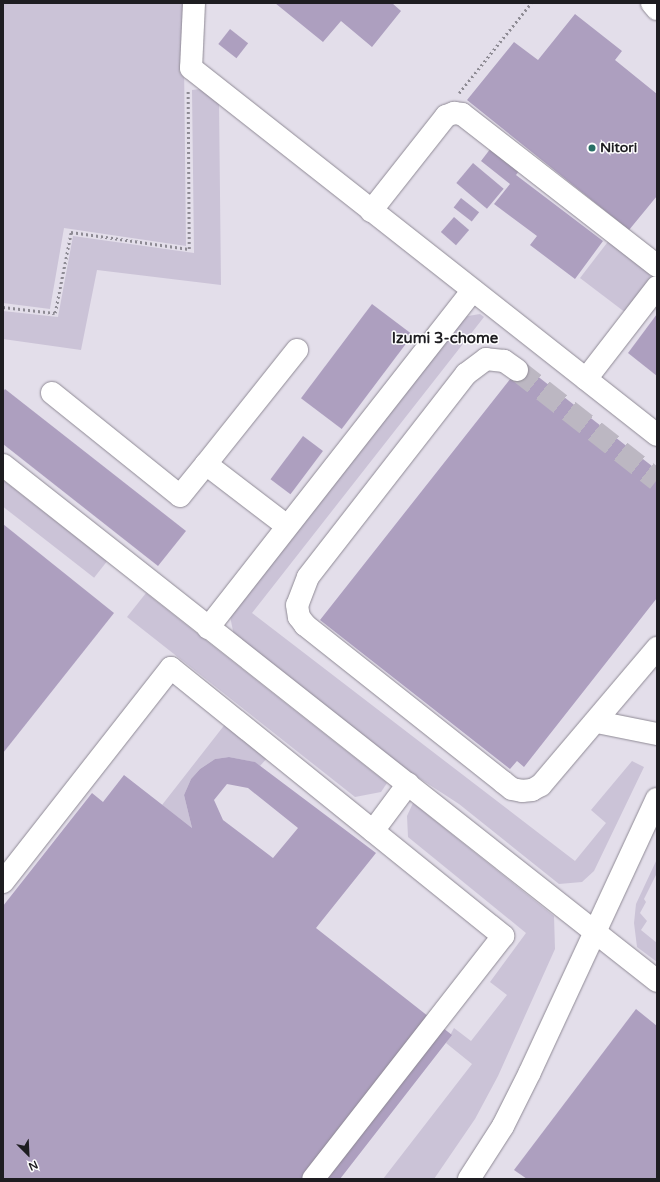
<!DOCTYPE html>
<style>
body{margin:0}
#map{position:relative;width:660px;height:1182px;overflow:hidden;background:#e3deea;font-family:"Varela Round",sans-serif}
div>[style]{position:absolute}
.green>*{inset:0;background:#cbc3d7;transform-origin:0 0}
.building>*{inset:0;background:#ad9fbf;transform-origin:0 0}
.minor-tunnel>*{height:22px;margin-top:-11px;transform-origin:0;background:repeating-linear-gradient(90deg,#bcb7c2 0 22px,transparent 0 33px)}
.path>*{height:2.5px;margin-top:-1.25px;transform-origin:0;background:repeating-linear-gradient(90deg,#8e8b94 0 2px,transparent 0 5px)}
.roads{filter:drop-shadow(0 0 1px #8f8a95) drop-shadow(0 0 1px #8f8a95)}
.minor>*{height:22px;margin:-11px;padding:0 11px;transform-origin:11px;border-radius:11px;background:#fff}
.highway>*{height:22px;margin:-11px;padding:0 11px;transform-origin:11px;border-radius:11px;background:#fff}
.dots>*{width:11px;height:11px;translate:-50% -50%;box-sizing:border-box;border:2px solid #fff;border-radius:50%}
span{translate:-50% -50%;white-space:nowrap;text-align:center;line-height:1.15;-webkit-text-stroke:3px #fff;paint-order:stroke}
.poi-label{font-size:14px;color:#1e1d21;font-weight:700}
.left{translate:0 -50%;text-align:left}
.neighbourhood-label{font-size:15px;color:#1e1d21;font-weight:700}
.frame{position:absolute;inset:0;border:4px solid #1e1d21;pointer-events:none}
.north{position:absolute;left:8px;top:1134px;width:40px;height:40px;-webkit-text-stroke:3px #fff;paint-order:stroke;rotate:156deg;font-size:11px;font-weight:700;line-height:16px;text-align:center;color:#1e1d21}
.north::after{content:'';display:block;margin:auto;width:14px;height:18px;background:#1e1d21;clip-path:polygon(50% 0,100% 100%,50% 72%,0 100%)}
</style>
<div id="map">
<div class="green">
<div style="clip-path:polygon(3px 3px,187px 3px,184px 61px,186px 246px,64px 228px,50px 309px,3px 303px)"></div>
<div style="clip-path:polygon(200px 89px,219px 102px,221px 285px,97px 270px,81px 350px,3px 339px,3px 311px,58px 317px,73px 236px,194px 253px,192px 90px)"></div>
<div style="clip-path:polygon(610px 239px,650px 271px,651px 280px,626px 313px,580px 278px)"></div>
<div style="clip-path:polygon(480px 314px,484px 317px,252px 613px,575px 861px,606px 823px,591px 810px,632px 761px,644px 767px,594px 871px,582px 882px,559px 884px,459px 804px,399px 765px,234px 636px,230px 616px,462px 317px)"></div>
<div style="left:3px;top:480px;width:132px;height:21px;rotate:38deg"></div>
<div style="clip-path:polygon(146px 593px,387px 783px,381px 792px,355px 797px,127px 617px)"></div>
<div style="clip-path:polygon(226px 723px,268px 757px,260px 766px,254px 762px,229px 757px,215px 759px,200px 769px,191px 779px,184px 795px,192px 828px,162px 805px)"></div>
<div style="clip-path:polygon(413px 803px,554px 916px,555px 949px,498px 1076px,475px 1119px,434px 1179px,383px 1179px,472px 1064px,446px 1043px,454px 1028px,471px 1041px,507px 995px,490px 982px,526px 933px,408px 837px,407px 816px)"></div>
<div style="clip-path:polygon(657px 859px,657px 873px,644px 899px,646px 902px,640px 913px,647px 921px,641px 930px,657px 943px,657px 962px,637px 947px,634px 923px,636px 904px)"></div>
</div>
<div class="building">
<div style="clip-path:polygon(275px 3px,392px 3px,401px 11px,372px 47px,341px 21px,323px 42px)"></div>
<div style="clip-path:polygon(575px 14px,622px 51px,615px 60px,657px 94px,657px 196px,629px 230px,467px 100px,514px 42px,538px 60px)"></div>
<div style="left:230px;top:29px;width:23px;height:19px;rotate:38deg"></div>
<div style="clip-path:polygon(494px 144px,522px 167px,516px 175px,603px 241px,575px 279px,530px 245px,537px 236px,494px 204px,510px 184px,481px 161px)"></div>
<div style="left:473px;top:163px;width:40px;height:26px;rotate:40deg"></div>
<div style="left:461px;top:198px;width:23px;height:12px;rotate:38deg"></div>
<div style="left:454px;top:217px;width:20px;height:20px;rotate:41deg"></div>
<div style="left:372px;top:304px;width:51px;height:118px;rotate:37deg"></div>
<div style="clip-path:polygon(657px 314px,657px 376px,628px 353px)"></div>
<div style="clip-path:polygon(522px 364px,657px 470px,657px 598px,524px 767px,517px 761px,510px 769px,320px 620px)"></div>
<div style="clip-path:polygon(5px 389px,186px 531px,158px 566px,3px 444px,3px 392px)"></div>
<div style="left:303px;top:436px;width:25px;height:54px;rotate:37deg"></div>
<div style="clip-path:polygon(3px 524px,114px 613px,3px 753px)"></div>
<div style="clip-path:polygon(evenodd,229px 757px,255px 762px,376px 853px,316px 928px,452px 1035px,340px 1179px,3px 1179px,3px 906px,92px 793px,103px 802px,124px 775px,192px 828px,184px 795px,191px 779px,200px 769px,215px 759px,229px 757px,227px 784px,248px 788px,298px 828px,273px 858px,223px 820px,214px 800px,227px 784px)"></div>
<div style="clip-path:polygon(636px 1009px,657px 1026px,657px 1179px,527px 1179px,514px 1170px)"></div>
</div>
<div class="minor-tunnel">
<div style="left:517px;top:370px;width:178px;rotate:38.2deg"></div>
</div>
<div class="path">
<div style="left:459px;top:93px;width:115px;rotate:-51.3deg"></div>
<div style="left:3px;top:307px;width:52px;rotate:6.6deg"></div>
<div style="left:55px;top:313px;width:83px;rotate:-78.8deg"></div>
<div style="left:71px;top:232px;width:119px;rotate:8.2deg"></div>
<div style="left:189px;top:249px;width:159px;rotate:-90.4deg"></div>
</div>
<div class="roads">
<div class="minor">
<div style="left:194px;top:3px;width:65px;rotate:92.6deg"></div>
<div style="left:191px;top:68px;width:593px;rotate:38.22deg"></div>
<div style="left:371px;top:211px;width:121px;rotate:-51.7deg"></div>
<div style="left:446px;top:116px;width:9px;rotate:-21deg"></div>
<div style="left:454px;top:113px;width:8px;rotate:7deg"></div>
<div style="left:462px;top:114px;width:247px;rotate:37.9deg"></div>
<div style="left:517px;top:370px;width:16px;rotate:-145deg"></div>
<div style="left:504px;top:361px;width:18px;rotate:-174deg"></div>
<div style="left:486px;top:359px;width:25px;rotate:143deg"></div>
<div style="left:466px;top:374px;width:257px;rotate:127.9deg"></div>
<div style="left:308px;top:577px;width:30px;rotate:111deg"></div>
<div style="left:297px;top:605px;width:12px;rotate:81deg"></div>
<div style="left:299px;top:617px;width:10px;rotate:53deg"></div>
<div style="left:305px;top:625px;width:253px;rotate:38.4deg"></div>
<div style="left:503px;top:782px;width:11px;rotate:38deg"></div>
<div style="left:512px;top:789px;width:10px;rotate:11deg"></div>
<div style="left:522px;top:791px;width:10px;rotate:-6deg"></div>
<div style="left:532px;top:790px;width:10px;rotate:-29deg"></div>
<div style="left:541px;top:785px;width:180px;rotate:-49.7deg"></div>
<div style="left:586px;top:379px;width:116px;rotate:-52.3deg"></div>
<div style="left:52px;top:393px;width:164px;rotate:38.8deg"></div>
<div style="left:180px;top:496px;width:41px;rotate:-50.9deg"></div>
<div style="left:3px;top:465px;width:833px;rotate:38.27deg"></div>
<div style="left:287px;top:526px;width:102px;rotate:-142.6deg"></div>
<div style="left:206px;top:464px;width:146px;rotate:-51.4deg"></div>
<div style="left:208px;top:628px;width:429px;rotate:-51.9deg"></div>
<div style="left:597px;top:722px;width:61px;rotate:11.3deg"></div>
<div style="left:373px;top:831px;width:59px;rotate:-53.3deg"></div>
<div style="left:3px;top:882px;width:272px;rotate:-51.9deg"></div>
<div style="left:171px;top:668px;width:427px;rotate:38.9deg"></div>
<div style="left:503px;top:936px;width:308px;rotate:128deg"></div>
<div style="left:469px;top:1179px;width:63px;rotate:-57.3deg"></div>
<div style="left:503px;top:1126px;width:60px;rotate:-63.4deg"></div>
<div style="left:530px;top:1072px;width:301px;rotate:-65.1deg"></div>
</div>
<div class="highway">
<div style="left:652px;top:3px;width:8px;rotate:50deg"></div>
</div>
</div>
<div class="dots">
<div style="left:592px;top:148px;background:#286f66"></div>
</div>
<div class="poi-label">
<span class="left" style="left:600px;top:148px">Nitori</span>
</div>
<div class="neighbourhood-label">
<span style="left:445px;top:339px">Izumi 3-chome</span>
</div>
<div class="frame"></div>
<div class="north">N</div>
</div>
